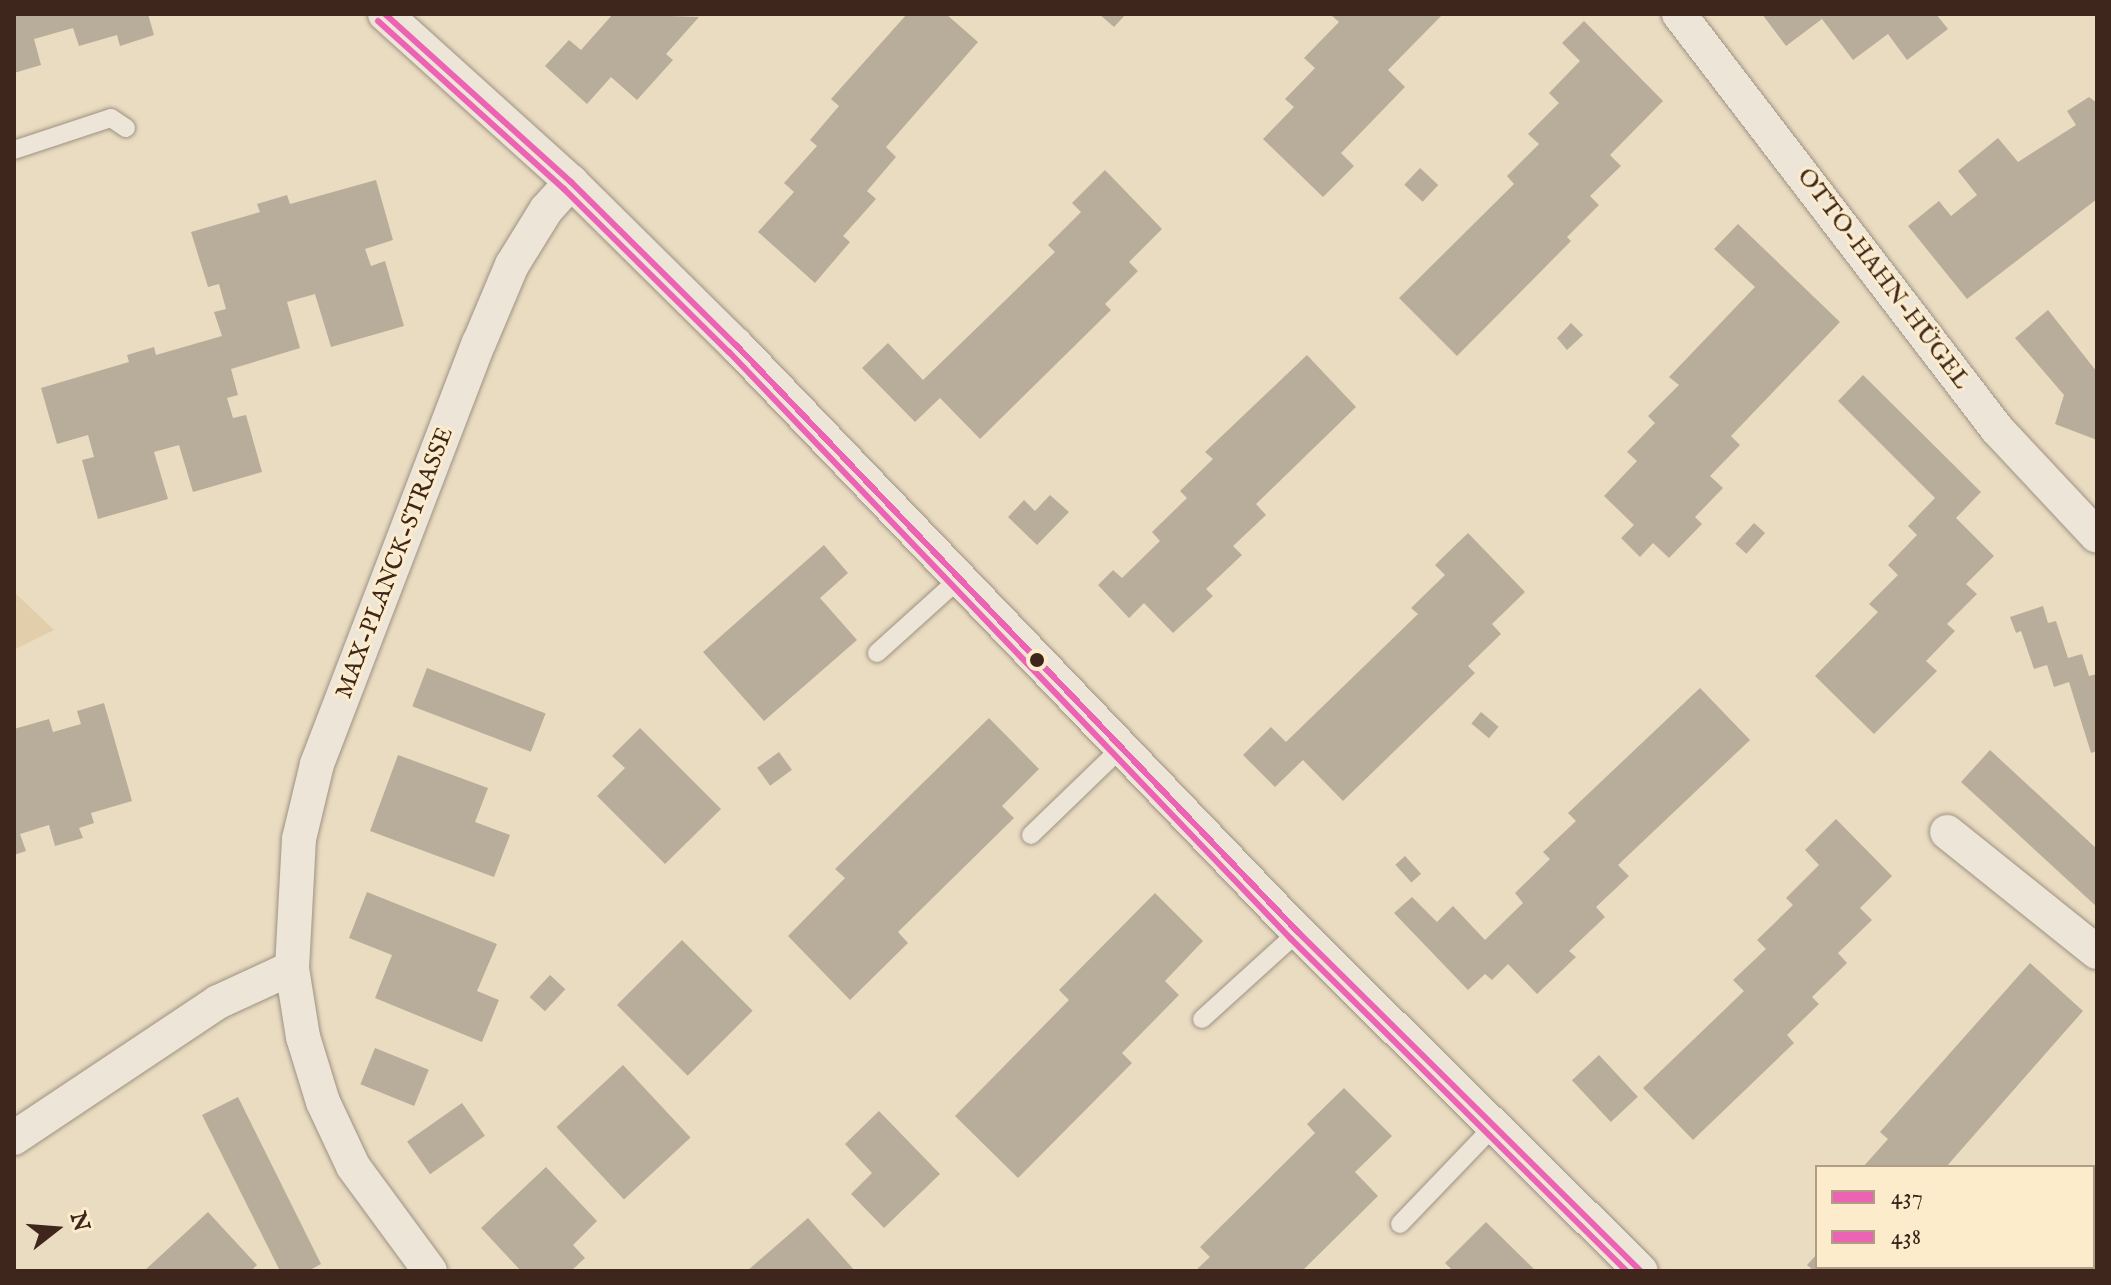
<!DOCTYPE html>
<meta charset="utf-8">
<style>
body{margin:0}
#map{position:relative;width:2111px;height:1285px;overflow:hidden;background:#eadcc1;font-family:"IM FELL English",serif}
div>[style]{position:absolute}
.green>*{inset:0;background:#e2ceaa}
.building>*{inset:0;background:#b7ad9a;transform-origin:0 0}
.roads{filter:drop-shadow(0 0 2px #9e9282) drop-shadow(0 0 2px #9e9282)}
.service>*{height:18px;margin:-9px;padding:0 9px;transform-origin:9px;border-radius:9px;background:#ece5d8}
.minor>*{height:34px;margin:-17px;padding:0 17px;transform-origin:17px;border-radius:17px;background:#ece5d8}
.bus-1>*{height:6px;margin:-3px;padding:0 3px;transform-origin:3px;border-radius:3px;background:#eb63b2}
.bus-2>*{height:6px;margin:-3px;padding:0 3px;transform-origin:3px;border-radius:3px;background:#eb63b2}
.dots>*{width:22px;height:22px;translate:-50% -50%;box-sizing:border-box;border:4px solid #fceccc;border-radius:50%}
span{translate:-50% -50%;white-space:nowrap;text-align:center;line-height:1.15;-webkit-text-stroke:6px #fceccc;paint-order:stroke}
.street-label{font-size:24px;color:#3e261c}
.frame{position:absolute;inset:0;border:16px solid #3e261c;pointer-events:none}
.legend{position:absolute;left:1815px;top:1165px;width:280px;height:104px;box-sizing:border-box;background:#fceccc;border:2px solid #b09d86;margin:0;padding:10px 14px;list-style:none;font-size:24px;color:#3e261c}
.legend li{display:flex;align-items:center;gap:16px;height:40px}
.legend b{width:40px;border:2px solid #b09d86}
.north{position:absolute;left:16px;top:1189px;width:80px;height:80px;-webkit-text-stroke:6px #fceccc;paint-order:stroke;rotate:73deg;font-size:22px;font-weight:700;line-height:32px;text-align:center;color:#3e261c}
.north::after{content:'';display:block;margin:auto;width:28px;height:36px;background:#3e261c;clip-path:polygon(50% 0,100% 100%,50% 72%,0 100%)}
</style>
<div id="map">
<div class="green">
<div style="clip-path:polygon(14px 592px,54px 630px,14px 650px)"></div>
</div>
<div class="building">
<div style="clip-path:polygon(14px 14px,148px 14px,154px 35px,120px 46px,117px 35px,79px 46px,73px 28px,34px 39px,41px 65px,14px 73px)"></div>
<div style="clip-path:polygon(613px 14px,699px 17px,666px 54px,673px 60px,637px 100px,611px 77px,587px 104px,545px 66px,569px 40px,581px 50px)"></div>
<div style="clip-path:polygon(907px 14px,946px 14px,978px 42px,886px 147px,896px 157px,867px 191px,876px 199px,843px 236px,850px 242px,815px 283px,758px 232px,794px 192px,784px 183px,817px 146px,810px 140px,839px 106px,831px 99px)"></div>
<div style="clip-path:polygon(1099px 14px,1126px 14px,1114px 27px)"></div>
<div style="clip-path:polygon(1330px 14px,1443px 14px,1388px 70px,1405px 87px,1341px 153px,1354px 166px,1323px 197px,1263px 139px,1294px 107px,1285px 99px,1315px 68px,1304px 58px,1339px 22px)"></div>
<div style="clip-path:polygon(1762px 14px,1936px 14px,1948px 29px,1907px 60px,1888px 34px,1853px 60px,1822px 19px,1786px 46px)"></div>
<div style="clip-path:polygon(1584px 21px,1663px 101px,1610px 155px,1621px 166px,1590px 196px,1599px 205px,1567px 237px,1571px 241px,1457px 356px,1399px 298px,1514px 184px,1507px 176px,1539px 144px,1528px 134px,1559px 103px,1549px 93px,1580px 61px,1562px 43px)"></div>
<div style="clip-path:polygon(2089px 97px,2097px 103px,2097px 199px,1967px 299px,1908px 226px,1939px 201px,1951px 216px,1977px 195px,1958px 171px,1998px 138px,2018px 162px,2076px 125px,2067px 111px)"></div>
<div style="left:1420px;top:168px;width:25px;height:23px;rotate:43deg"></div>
<div style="clip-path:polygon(1105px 170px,1162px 229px,1129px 262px,1138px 271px,1105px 304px,1111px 310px,980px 439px,940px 398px,915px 422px,862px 368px,888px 343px,923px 380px,1055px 252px,1048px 245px,1081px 212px,1072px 203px)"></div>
<div style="clip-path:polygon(376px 180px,393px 240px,365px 249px,371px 266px,385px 261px,404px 326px,331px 347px,315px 294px,287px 302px,300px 348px,231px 369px,238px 395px,227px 398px,233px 418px,246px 415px,262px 472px,193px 492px,179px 445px,154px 452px,168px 499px,98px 519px,82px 460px,94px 457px,88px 435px,57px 444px,41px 388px,129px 362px,127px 355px,154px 347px,156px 355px,222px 336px,214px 312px,226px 309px,219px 284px,208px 287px,191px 232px,260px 212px,257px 204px,287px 195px,290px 204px)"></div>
<div style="clip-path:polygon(1738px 224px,1840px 322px,1731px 436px,1740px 445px,1710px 476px,1723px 488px,1695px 517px,1702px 524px,1669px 558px,1653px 543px,1640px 557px,1621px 538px,1634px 525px,1604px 496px,1637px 461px,1627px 452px,1655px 423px,1648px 416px,1679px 385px,1669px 377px,1755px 287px,1714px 249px)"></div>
<div style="clip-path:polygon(2048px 310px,2097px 372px,2097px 440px,2055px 424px,2064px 395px,2015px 338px)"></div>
<div style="clip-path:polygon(1571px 323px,1583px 335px,1567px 350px,1557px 338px)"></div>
<div style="clip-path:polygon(1307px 355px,1356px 407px,1256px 504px,1266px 515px,1233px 546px,1242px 555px,1206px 589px,1213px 596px,1173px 633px,1144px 603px,1129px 618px,1098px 585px,1113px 570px,1122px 578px,1160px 541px,1152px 532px,1187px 498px,1180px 491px,1213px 459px,1205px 452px)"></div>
<div style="clip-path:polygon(1863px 375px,1981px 492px,1956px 518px,1994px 556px,1966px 584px,1977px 594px,1947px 624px,1955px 631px,1926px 661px,1937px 671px,1874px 734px,1815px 676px,1878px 612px,1869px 604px,1898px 575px,1888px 565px,1917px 535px,1908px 526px,1935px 498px,1838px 401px)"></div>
<div style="clip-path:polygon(1050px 495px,1069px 512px,1037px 545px,1008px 517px,1024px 500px,1035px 511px)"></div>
<div style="left:1754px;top:523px;width:15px;height:28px;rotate:42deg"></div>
<div style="clip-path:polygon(1468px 533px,1525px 592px,1492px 624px,1501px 634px,1468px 666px,1475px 673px,1343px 801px,1303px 760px,1275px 787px,1243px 755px,1271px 727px,1286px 742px,1418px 614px,1411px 608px,1445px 575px,1435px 565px)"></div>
<div style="clip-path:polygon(824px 545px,848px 573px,820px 598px,857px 640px,764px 721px,703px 652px)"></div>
<div style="clip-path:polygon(2043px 606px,2048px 623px,2056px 621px,2068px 658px,2082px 654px,2089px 676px,2097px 674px,2097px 751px,2091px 753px,2069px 682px,2054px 687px,2047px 665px,2034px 669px,2021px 631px,2016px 633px,2010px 617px)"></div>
<div style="left:427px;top:668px;width:127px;height:41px;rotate:21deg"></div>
<div style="clip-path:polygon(1700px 688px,1750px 740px,1618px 865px,1629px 876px,1596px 907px,1605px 917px,1569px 951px,1576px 957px,1537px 994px,1508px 964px,1492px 980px,1485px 974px,1468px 990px,1394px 913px,1412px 897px,1437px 922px,1453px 906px,1485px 940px,1523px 903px,1515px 893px,1550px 859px,1543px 852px,1576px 821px,1568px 813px)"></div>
<div style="clip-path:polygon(104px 703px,132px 801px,91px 813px,94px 823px,79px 828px,83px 838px,55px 846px,49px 825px,20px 834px,26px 851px,14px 855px,14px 729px,49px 719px,53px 732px,81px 724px,77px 711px)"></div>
<div style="left:1481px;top:712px;width:23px;height:15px;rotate:40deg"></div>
<div style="clip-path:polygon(989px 718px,1039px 769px,1002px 806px,1014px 818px,898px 932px,908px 943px,850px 1000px,788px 936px,845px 878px,835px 869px)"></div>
<div style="clip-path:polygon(640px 728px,721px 809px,665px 864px,597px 796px,625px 768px,612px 756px)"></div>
<div style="clip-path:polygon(1990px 750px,2097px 849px,2097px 907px,1961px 782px)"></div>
<div style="left:779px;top:752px;width:22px;height:27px;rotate:54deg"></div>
<div style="clip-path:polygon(398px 755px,488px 788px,475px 822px,510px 835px,494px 877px,370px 831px)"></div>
<div style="clip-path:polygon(1836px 819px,1892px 876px,1860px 908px,1872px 920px,1838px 953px,1847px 963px,1812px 997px,1819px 1004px,1787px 1035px,1794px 1043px,1693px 1140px,1643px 1088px,1744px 991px,1733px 980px,1766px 949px,1757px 940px,1793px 905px,1786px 898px,1819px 865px,1805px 850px)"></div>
<div style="left:1405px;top:856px;width:24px;height:13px;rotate:48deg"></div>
<div style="clip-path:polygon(367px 892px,497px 944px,477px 991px,499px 1000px,482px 1042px,375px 998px,392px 955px,349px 938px)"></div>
<div style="clip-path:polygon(1155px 893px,1203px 941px,1165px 981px,1179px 995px,1122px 1053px,1132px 1063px,1018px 1178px,955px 1116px,1069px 1000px,1059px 990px)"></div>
<div style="left:682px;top:940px;width:100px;height:92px;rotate:45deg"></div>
<div style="clip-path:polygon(2030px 963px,2083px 1011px,1946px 1167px,1863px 1167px,1888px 1139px,1880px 1132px)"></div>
<div style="left:550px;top:975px;width:21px;height:30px;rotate:43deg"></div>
<div style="left:375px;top:1048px;width:58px;height:39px;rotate:22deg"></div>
<div style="left:1599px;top:1055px;width:57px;height:37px;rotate:47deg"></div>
<div style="left:623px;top:1065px;width:99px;height:91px;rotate:47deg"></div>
<div style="clip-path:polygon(1344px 1088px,1392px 1136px,1355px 1172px,1378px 1196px,1302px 1271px,1195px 1271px,1210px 1257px,1200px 1247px,1315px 1133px,1307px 1124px)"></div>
<div style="clip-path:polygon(238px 1097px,321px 1264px,308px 1271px,280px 1271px,202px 1115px)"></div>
<div style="left:462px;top:1103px;width:40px;height:67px;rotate:55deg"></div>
<div style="clip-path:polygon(879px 1111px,940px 1174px,884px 1228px,851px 1194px,872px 1173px,845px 1144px)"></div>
<div style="clip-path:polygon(546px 1167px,597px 1221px,573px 1245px,585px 1258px,571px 1271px,521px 1271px,481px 1228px)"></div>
<div style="clip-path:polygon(2097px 1188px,2097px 1271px,2046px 1271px,2093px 1267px)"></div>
<div style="clip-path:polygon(208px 1212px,257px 1265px,251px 1271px,144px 1271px)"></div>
<div style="clip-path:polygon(808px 1218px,855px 1271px,747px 1271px)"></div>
<div style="clip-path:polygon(1486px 1222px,1536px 1271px,1453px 1271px,1445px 1263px)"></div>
<div style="clip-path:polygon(1817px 1254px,1817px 1267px,1894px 1267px,1814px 1271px,1807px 1265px)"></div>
</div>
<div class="roads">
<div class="service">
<div style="left:14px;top:150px;width:102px;rotate:-18.3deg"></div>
<div style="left:111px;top:118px;width:18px;rotate:34deg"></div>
<div style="left:877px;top:653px;width:110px;rotate:-42.1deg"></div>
<div style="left:1031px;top:835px;width:124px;rotate:-44deg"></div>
<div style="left:1202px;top:1019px;width:130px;rotate:-42.2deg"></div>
<div style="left:1400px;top:1224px;width:133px;rotate:-46.2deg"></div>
</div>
<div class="minor">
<div style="left:385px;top:14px;width:251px;rotate:42.1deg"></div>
<div style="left:571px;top:182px;width:232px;rotate:44.7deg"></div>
<div style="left:736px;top:345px;width:813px;rotate:46.25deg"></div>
<div style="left:1298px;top:932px;width:482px;rotate:44.7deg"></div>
<div style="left:1679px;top:14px;width:523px;rotate:52.54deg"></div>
<div style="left:1997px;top:429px;width:146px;rotate:46.9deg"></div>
<div style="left:1947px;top:832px;width:192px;rotate:38.7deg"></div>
<div style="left:14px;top:1138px;width:245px;rotate:-33.7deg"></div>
<div style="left:218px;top:1002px;width:81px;rotate:-24.7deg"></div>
<div style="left:430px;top:1271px;width:130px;rotate:-126.3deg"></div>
<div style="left:353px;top:1166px;width:71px;rotate:-115.1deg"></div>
<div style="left:323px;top:1102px;width:68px;rotate:-107.1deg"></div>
<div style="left:303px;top:1037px;width:70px;rotate:-99.1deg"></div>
<div style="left:292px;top:968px;width:129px;rotate:-86.9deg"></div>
<div style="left:299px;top:839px;width:77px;rotate:-76.5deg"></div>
<div style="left:317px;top:764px;width:451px;rotate:-69deg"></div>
<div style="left:479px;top:343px;width:85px;rotate:-67.1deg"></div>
<div style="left:512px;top:265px;width:65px;rotate:-58.3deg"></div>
<div style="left:546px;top:210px;width:38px;rotate:-48deg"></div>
</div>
</div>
<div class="bus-1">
<div style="left:385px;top:14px;width:251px;rotate:42.1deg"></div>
<div style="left:571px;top:182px;width:232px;rotate:44.7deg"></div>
<div style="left:736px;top:345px;width:813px;rotate:46.25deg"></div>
<div style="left:1298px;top:932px;width:482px;rotate:44.7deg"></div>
</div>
<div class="bus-2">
<div style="left:378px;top:21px;width:251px;rotate:42.1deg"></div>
<div style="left:564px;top:189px;width:232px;rotate:44.7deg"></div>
<div style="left:729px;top:352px;width:813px;rotate:46.25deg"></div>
<div style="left:1291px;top:939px;width:472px;rotate:44.7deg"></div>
</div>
<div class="dots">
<div style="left:1037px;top:660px;background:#3e261c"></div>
</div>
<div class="street-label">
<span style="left:1883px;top:279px;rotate:53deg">OTTO-HAHN-HÜGEL</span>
<span style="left:395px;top:563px;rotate:-69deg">MAX-PLANCK-STRASSE</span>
</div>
<div class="frame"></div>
<ul class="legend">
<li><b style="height:10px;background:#eb63b2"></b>437</li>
<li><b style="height:10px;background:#eb63b2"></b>438</li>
</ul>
<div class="north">N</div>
</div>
